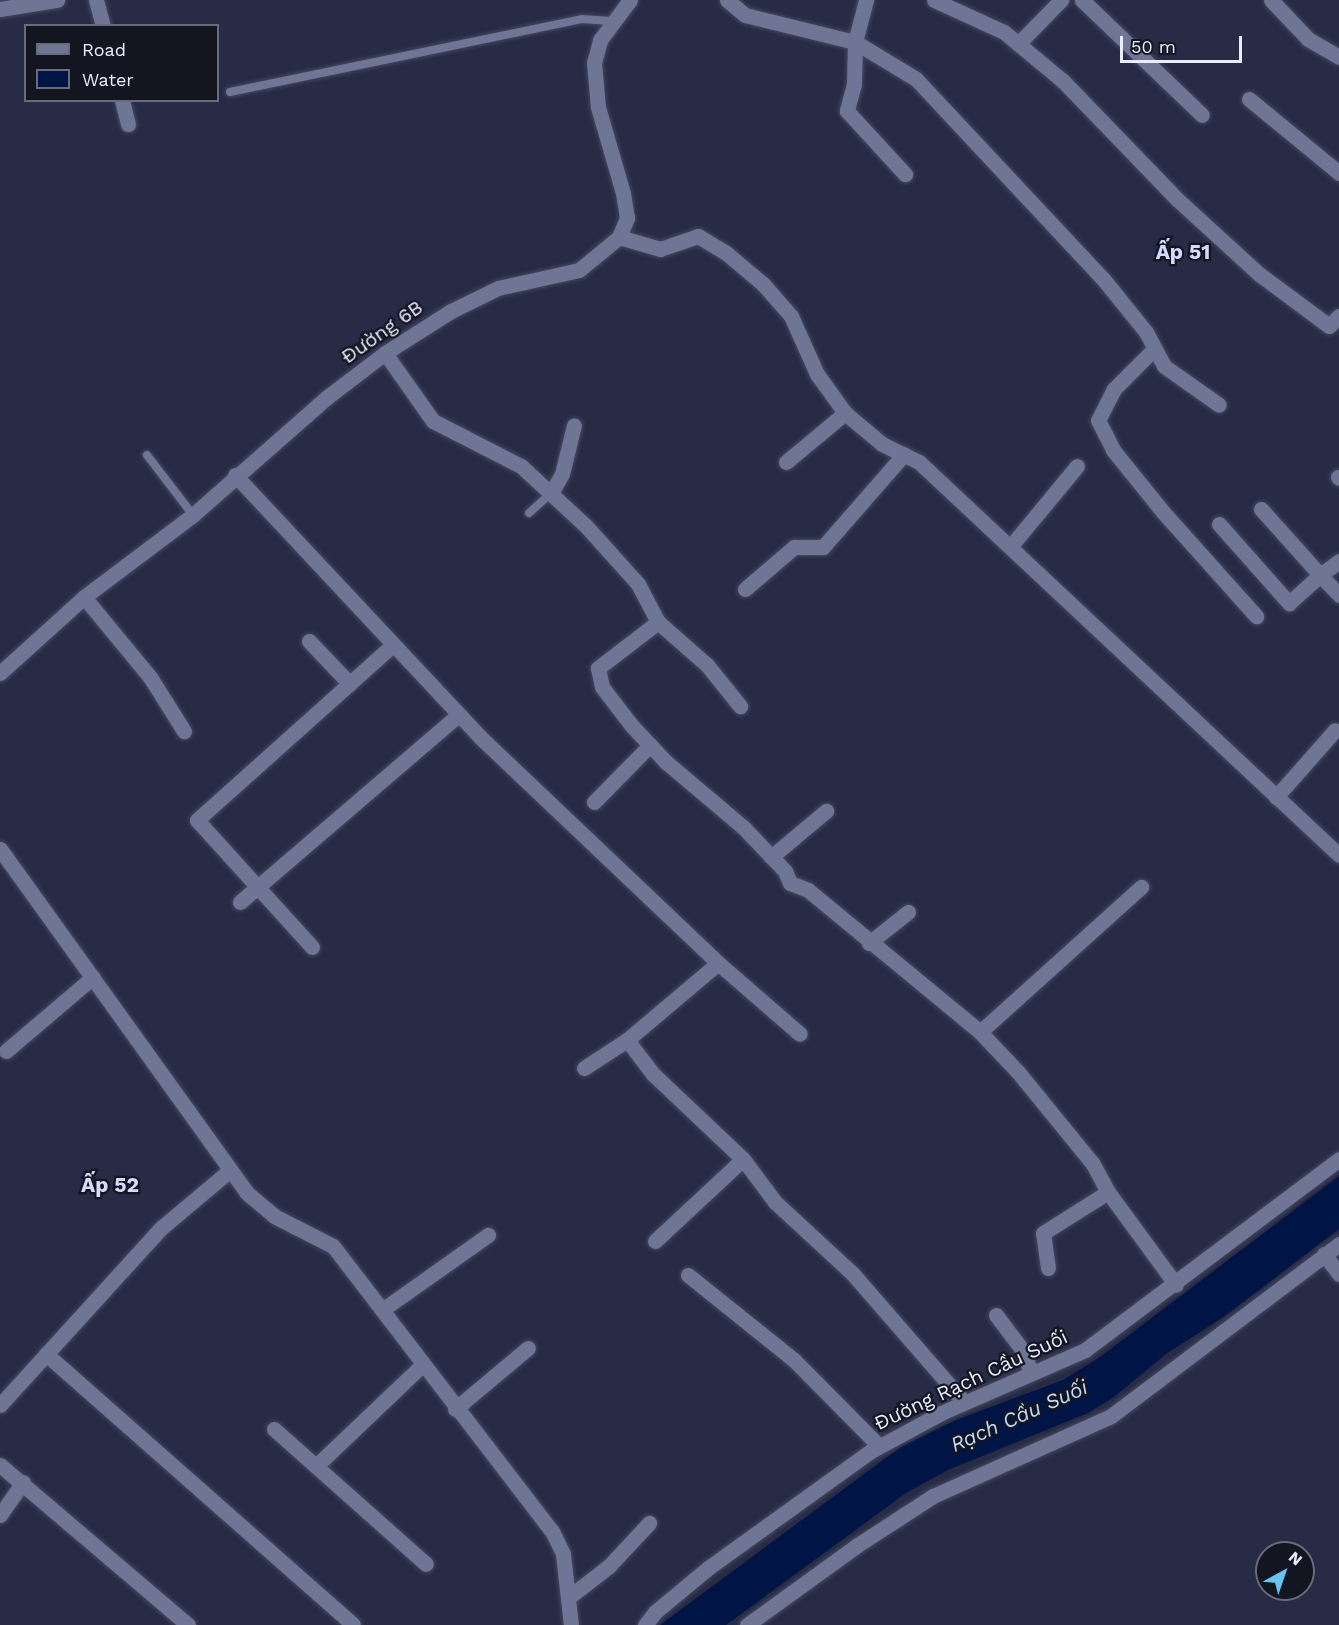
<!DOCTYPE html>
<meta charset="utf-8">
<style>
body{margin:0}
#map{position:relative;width:1339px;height:1625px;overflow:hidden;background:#272b46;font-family:"Work Sans",sans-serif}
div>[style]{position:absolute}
.water>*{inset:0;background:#001545}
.roads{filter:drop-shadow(0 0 2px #44475e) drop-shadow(0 0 2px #44475e)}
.lane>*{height:8px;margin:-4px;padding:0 4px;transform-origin:4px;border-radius:4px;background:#6f7595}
.street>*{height:15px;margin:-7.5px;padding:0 7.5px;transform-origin:7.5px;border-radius:7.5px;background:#6f7595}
span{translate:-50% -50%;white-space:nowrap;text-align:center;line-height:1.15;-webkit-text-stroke:4.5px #131521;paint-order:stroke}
.street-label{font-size:20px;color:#e8ecfe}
.neighbourhood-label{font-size:21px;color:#d3dbfe;font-weight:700}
.water-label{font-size:21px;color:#c5d9f9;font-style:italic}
.legend{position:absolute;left:24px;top:24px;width:195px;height:78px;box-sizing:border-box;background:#131521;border:2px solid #686b79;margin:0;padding:8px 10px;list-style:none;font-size:18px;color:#e8ecfe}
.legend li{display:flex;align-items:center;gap:12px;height:30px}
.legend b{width:30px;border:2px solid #686b79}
.north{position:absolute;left:1255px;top:1541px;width:60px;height:60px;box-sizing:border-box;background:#131521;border:2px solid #686b79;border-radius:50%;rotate:40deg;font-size:16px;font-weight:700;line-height:24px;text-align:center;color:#e8ecfe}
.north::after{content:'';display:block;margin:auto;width:21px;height:27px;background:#69c3f1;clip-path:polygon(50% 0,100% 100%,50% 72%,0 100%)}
.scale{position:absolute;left:1120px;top:36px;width:122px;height:27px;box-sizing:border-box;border:3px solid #e8ecfe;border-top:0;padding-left:8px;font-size:18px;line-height:21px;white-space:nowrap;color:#e8ecfe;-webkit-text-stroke:4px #131521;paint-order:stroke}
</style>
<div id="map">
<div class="water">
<div style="clip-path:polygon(1339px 1176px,1339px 1229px,1225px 1316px,1166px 1354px,1114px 1397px,1088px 1413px,948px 1470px,906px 1493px,726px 1625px,660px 1625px,902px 1446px,956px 1420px,1063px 1380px,1100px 1357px)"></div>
</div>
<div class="roads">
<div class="lane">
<div style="left:230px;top:92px;width:359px;rotate:-11.7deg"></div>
<div style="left:582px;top:19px;width:32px;rotate:4deg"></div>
<div style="left:147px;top:455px;width:76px;rotate:52.5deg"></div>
<div style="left:529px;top:513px;width:30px;rotate:-42deg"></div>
</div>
<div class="street">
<div style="left:96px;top:0;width:27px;rotate:75deg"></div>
<div style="left:727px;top:0;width:23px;rotate:40deg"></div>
<div style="left:745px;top:15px;width:113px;rotate:13.8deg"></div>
<div style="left:855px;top:42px;width:71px;rotate:31.2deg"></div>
<div style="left:916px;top:79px;width:275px;rotate:46.9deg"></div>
<div style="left:1104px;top:280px;width:67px;rotate:51.1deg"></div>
<div style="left:1146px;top:332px;width:38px;rotate:62deg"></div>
<div style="left:1164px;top:366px;width:67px;rotate:35.3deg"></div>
<div style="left:866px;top:0;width:43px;rotate:104.7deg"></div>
<div style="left:855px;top:42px;width:42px;rotate:91.4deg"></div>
<div style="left:854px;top:84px;width:28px;rotate:105deg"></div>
<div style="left:847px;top:111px;width:86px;rotate:47.4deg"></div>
<div style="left:934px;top:0;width:77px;rotate:24.6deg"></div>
<div style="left:1004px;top:32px;width:77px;rotate:39.7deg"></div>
<div style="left:1063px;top:81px;width:165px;rotate:46deg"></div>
<div style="left:1178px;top:200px;width:110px;rotate:42.4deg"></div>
<div style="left:1259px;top:274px;width:87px;rotate:36.6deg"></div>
<div style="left:1329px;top:326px;width:14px;rotate:-45deg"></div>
<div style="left:1082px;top:0;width:166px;rotate:43.8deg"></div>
<div style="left:1271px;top:0;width:54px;rotate:46.5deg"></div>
<div style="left:1308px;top:39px;width:36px;rotate:30deg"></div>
<div style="left:0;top:9px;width:58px;rotate:-9deg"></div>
<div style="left:1018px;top:44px;width:62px;rotate:-45.7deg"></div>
<div style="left:1249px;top:99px;width:117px;rotate:39.4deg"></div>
<div style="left:122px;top:100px;width:25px;rotate:76deg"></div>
<div style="left:619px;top:237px;width:43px;rotate:16.3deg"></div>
<div style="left:660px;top:249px;width:40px;rotate:-18.9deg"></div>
<div style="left:698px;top:236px;width:31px;rotate:31deg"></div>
<div style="left:725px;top:252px;width:50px;rotate:40.1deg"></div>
<div style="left:763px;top:284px;width:43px;rotate:48.8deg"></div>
<div style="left:791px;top:316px;width:64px;rotate:65.9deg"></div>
<div style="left:817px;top:374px;width:48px;rotate:54.3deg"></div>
<div style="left:845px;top:413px;width:48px;rotate:40deg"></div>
<div style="left:882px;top:444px;width:41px;rotate:25.9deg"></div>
<div style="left:919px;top:462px;width:575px;rotate:43.1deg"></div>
<div style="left:1154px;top:349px;width:57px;rotate:135deg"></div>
<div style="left:1114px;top:389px;width:35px;rotate:117deg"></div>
<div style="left:1098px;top:420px;width:34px;rotate:63deg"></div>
<div style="left:1113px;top:450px;width:80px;rotate:51.1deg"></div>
<div style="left:1163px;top:512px;width:140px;rotate:48.2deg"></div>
<div style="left:385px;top:353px;width:83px;rotate:54.8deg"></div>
<div style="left:433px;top:421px;width:99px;rotate:27.1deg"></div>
<div style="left:521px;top:466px;width:88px;rotate:42.7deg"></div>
<div style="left:586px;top:526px;width:78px;rotate:48.1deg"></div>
<div style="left:638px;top:584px;width:43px;rotate:62.2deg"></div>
<div style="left:658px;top:622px;width:65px;rotate:41.3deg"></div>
<div style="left:707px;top:665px;width:53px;rotate:51.2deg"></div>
<div style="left:786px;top:462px;width:77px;rotate:-39.7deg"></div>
<div style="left:235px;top:475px;width:359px;rotate:46.9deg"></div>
<div style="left:480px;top:737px;width:328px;rotate:43.5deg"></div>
<div style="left:718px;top:963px;width:108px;rotate:40.9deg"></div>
<div style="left:1338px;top:477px;width:1px;rotate:45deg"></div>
<div style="left:551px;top:493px;width:22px;rotate:-60deg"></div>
<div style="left:562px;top:474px;width:50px;rotate:-76.2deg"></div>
<div style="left:1261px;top:509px;width:89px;rotate:48.2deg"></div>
<div style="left:1320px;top:575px;width:24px;rotate:-36deg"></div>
<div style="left:1219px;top:524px;width:106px;rotate:48.5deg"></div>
<div style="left:1289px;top:603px;width:42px;rotate:-42.1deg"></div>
<div style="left:1320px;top:575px;width:28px;rotate:46deg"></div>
<div style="left:1010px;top:547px;width:105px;rotate:-50.4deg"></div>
<div style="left:745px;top:589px;width:65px;rotate:-40.6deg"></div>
<div style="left:794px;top:547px;width:29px"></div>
<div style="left:823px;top:547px;width:123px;rotate:-48.9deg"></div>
<div style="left:84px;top:597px;width:104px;rotate:50.5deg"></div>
<div style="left:150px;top:677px;width:64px;rotate:57.8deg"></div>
<div style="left:658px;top:622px;width:76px;rotate:142.5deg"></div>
<div style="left:598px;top:668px;width:19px;rotate:78deg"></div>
<div style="left:602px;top:687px;width:49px;rotate:52.4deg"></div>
<div style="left:632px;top:726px;width:50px;rotate:46.6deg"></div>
<div style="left:666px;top:762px;width:101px;rotate:40.2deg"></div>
<div style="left:743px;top:827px;width:61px;rotate:46.3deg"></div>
<div style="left:785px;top:871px;width:13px;rotate:67deg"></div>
<div style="left:790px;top:883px;width:19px;rotate:21deg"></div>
<div style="left:808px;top:890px;width:223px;rotate:39.5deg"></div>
<div style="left:980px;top:1032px;width:55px;rotate:46.5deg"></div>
<div style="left:1018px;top:1072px;width:119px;rotate:50.8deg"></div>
<div style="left:1093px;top:1164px;width:32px;rotate:62deg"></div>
<div style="left:1108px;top:1192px;width:115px;rotate:53.8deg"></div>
<div style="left:309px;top:641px;width:59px;rotate:46.4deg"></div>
<div style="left:0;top:673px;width:113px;rotate:-42.1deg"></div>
<div style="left:84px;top:597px;width:136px;rotate:-37deg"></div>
<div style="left:193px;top:515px;width:177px;rotate:-41.3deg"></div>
<div style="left:326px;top:398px;width:74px;rotate:-37.3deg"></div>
<div style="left:385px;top:353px;width:78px;rotate:-32.5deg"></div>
<div style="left:451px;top:311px;width:52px;rotate:-26.1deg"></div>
<div style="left:498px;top:288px;width:83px;rotate:-12.5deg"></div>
<div style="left:579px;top:270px;width:52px;rotate:-39.5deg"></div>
<div style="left:619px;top:237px;width:21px;rotate:-67deg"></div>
<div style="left:627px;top:218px;width:25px;rotate:-99deg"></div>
<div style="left:623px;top:193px;width:90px;rotate:-106.2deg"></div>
<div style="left:598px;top:107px;width:44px;rotate:-95.2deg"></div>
<div style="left:594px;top:63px;width:24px;rotate:-75deg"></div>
<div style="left:600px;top:40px;width:50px;rotate:-53.1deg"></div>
<div style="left:1276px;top:797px;width:89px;rotate:-48.6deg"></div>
<div style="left:594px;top:802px;width:80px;rotate:-45.5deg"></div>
<div style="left:0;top:849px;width:423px;rotate:54.3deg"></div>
<div style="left:247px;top:1193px;width:35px;rotate:40deg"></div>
<div style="left:274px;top:1216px;width:66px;rotate:27deg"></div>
<div style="left:333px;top:1246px;width:359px;rotate:52.5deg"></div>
<div style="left:552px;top:1531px;width:25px;rotate:64deg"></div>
<div style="left:563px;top:1554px;width:71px;rotate:83.6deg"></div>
<div style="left:771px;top:857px;width:72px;rotate:-39.9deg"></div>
<div style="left:240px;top:902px;width:287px;rotate:-40.6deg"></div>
<div style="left:869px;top:943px;width:50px;rotate:-38.5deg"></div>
<div style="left:312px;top:947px;width:171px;rotate:-132.2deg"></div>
<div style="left:197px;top:820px;width:263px;rotate:-41.8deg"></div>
<div style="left:980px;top:1032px;width:217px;rotate:-42deg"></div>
<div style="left:627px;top:1040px;width:43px;rotate:52.6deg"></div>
<div style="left:653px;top:1074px;width:124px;rotate:43.4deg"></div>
<div style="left:743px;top:1159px;width:54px;rotate:53.3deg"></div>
<div style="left:775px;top:1202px;width:105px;rotate:42.7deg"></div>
<div style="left:852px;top:1273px;width:171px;rotate:49deg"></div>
<div style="left:6px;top:1051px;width:114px;rotate:-40.4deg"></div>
<div style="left:584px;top:1068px;width:51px;rotate:-33.1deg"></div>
<div style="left:627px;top:1040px;width:119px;rotate:-40.2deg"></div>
<div style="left:655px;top:1241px;width:120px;rotate:-43deg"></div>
<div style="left:1324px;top:1254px;width:25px;rotate:53deg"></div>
<div style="left:1048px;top:1268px;width:35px;rotate:-98deg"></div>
<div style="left:1043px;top:1233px;width:77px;rotate:-32.2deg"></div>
<div style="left:688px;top:1275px;width:136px;rotate:38.7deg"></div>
<div style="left:794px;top:1360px;width:121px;rotate:45.3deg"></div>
<div style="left:382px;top:1310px;width:130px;rotate:-35.3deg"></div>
<div style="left:996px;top:1315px;width:46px;rotate:52.9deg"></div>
<div style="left:1024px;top:1352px;width:22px;rotate:72deg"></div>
<div style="left:46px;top:1354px;width:409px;rotate:41.4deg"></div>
<div style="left:0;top:1405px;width:238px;rotate:-47.7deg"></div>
<div style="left:160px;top:1229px;width:92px;rotate:-40.1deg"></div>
<div style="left:455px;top:1409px;width:95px;rotate:-39.9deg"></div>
<div style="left:274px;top:1429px;width:203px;rotate:41.6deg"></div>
<div style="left:0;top:1465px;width:247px;rotate:40.4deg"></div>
<div style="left:316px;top:1466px;width:146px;rotate:-43.6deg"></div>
<div style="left:0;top:1515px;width:40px;rotate:-55.1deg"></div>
<div style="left:569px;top:1597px;width:51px;rotate:-37.8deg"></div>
<div style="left:609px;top:1566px;width:59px;rotate:-47.1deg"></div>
<div style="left:645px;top:1625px;width:16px;rotate:-52deg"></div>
<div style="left:655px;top:1612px;width:69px;rotate:-39.7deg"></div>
<div style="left:708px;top:1568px;width:201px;rotate:-35.7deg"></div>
<div style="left:871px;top:1451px;width:80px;rotate:-28.5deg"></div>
<div style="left:941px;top:1413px;width:157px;rotate:-23.6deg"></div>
<div style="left:1085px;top:1350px;width:318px;rotate:-36.9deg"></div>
<div style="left:747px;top:1625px;width:135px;rotate:-35.9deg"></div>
<div style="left:856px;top:1546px;width:92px;rotate:-33deg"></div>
<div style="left:933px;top:1496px;width:195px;rotate:-24.2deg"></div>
<div style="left:1111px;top:1416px;width:286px;rotate:-37deg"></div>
</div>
</div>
<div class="street-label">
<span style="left:382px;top:332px;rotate:-35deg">Đường 6B</span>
<span style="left:971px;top:1380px;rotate:-25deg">Đường Rạch Cầu Suối</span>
</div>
<div class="neighbourhood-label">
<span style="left:1183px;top:252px">Ấp 51</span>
<span style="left:110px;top:1185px">Ấp 52</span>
</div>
<div class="water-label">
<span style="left:1019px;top:1416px;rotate:-24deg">Rạch Cầu Suối</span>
</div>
<ul class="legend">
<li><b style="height:8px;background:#6f7595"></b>Road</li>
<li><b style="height:16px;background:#001545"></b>Water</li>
</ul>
<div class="north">N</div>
<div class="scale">50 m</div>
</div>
